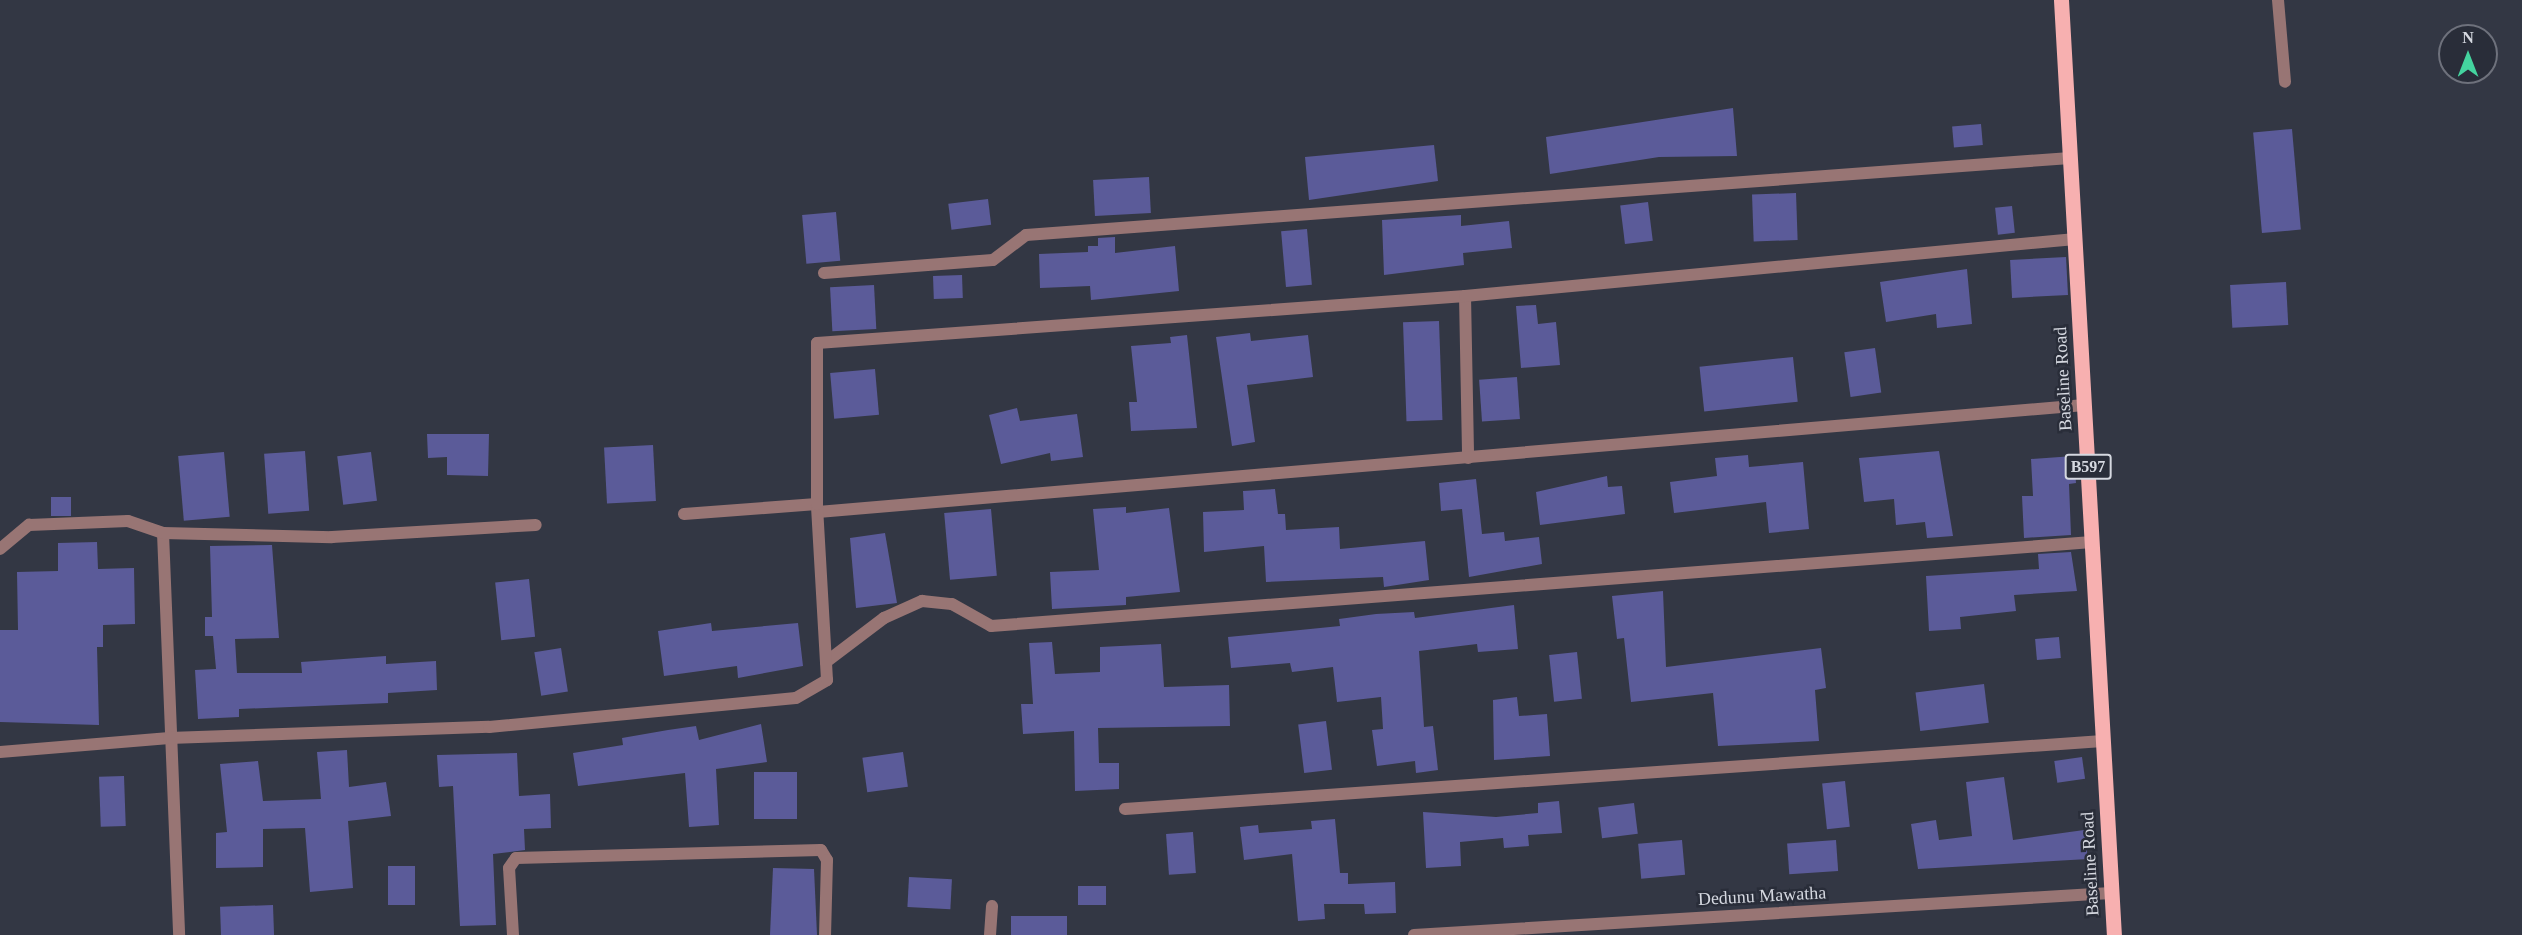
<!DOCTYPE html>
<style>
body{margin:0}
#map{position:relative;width:2522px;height:935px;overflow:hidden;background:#333744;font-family:"Times New Roman",serif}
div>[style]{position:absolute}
.building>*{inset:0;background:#5b5b99;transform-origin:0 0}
.street>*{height:12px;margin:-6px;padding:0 6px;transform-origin:6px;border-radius:6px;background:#987574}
.primary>*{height:15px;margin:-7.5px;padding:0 7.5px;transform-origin:7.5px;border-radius:7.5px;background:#f7b0b0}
span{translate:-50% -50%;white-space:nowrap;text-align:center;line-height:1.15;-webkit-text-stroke:5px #292d39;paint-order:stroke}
.shield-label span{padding:2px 4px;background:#292d39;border:2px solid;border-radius:4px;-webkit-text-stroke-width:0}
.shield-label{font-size:16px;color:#d5d8e0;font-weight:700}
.street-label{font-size:18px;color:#d5d8e0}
.north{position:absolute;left:2438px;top:24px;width:60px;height:60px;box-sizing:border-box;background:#292d39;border:2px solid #6e717c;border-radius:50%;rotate:0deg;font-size:16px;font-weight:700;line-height:24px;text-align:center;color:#d5d8e0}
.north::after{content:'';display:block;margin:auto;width:21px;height:27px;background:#44d49f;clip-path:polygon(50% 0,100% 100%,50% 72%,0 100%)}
</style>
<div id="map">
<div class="building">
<div style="clip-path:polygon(1733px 108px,1737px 156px,1659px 157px,1550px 174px,1546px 137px)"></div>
<div style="left:1981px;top:124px;width:21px;height:29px;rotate:85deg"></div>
<div style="left:2292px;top:129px;width:101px;height:39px;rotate:85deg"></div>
<div style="clip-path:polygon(1434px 145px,1438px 181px,1309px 200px,1305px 157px)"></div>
<div style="left:1149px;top:177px;width:36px;height:56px;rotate:87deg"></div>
<div style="left:1796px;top:193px;width:47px;height:44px;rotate:88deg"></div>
<div style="left:988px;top:199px;width:26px;height:40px;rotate:83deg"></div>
<div style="left:1648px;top:202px;width:39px;height:28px;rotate:83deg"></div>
<div style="left:2012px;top:206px;width:27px;height:17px;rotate:84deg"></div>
<div style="left:836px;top:212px;width:49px;height:34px;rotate:85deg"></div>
<div style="clip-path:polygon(1461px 215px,1461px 226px,1509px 221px,1512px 248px,1463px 253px,1464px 265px,1384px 275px,1382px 220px)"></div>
<div style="left:1307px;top:229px;width:56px;height:26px;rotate:85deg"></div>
<div style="clip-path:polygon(1115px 237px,1115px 253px,1175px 246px,1179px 291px,1091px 300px,1090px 286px,1040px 288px,1039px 254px,1088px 252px,1088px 246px,1098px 246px,1098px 238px)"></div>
<div style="left:2066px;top:257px;width:38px;height:56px;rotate:87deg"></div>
<div style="clip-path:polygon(1967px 269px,1972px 324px,1937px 328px,1936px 314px,1886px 322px,1880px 282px)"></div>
<div style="left:962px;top:275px;width:23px;height:29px;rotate:88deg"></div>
<div style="left:2286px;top:282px;width:43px;height:56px;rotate:87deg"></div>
<div style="left:874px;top:285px;width:44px;height:44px;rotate:87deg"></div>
<div style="clip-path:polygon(1536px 305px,1538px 324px,1556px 322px,1560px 365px,1521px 368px,1516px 306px)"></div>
<div style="left:1439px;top:321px;width:99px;height:36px;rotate:88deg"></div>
<div style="clip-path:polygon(1250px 333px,1251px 341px,1308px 335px,1313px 377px,1247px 385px,1255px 442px,1232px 446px,1216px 337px)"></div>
<div style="clip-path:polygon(1187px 335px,1197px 428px,1131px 431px,1129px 402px,1137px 402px,1131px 346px,1171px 343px,1170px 337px)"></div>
<div style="left:1875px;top:348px;width:45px;height:31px;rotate:82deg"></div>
<div style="left:1793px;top:357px;width:45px;height:94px;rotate:84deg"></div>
<div style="left:875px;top:369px;width:46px;height:45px;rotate:85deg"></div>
<div style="left:1517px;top:377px;width:42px;height:38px;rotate:86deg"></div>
<div style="clip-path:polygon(1017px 408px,1020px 421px,1077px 414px,1083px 457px,1051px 461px,1050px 453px,1001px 464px,989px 415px)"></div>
<div style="clip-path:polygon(427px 434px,489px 434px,488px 476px,447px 475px,447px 457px,428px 458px)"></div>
<div style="left:653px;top:445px;width:56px;height:49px;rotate:87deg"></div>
<div style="left:305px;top:451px;width:60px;height:41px;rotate:86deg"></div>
<div style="clip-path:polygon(1939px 451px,1953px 536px,1927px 538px,1925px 522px,1896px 525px,1894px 499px,1864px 502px,1859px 458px)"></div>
<div style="left:224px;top:452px;width:65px;height:46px;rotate:85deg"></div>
<div style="left:371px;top:452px;width:49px;height:34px;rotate:83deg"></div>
<div style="clip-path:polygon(1748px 455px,1749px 467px,1803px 462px,1809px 529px,1769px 533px,1766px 502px,1674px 513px,1670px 482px,1717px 476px,1715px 458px)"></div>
<div style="clip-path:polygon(2074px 456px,2076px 483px,2069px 484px,2071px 535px,2024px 538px,2022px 496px,2033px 496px,2031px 459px)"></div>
<div style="clip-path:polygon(1607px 476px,1608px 487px,1622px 486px,1625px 514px,1540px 525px,1536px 492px)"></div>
<div style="clip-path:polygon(1476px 479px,1482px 534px,1504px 532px,1505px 541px,1539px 537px,1542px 564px,1469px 577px,1462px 509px,1441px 511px,1439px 483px)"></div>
<div style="clip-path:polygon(1275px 489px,1278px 514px,1285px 514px,1286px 530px,1339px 527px,1340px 549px,1425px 541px,1429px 580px,1384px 587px,1383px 577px,1266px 582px,1264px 546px,1204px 552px,1203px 512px,1244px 510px,1243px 491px)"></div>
<div style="left:51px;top:497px;width:20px;height:19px"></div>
<div style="clip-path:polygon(1126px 507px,1126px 513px,1169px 508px,1180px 592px,1126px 597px,1126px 605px,1052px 609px,1050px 572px,1099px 570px,1093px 509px)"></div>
<div style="left:991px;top:509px;width:67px;height:47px;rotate:85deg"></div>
<div style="clip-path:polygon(885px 533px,897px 603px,856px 608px,850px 538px)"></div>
<div style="clip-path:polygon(97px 542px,98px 569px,134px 568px,135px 624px,103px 625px,103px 647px,97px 647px,99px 725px,0 722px,0 630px,18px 630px,17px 572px,58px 571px,58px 543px)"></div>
<div style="clip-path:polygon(272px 545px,279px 638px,235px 639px,237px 673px,302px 673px,301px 662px,386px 656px,386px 664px,436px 661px,437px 690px,388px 693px,388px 703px,239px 709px,239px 717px,198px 719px,195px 670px,216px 669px,213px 636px,205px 636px,205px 617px,212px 617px,210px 546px)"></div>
<div style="clip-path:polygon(2071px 552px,2077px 591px,2014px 595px,2016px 611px,1960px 617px,1961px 629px,1929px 631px,1926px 576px,2039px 569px,2038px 554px)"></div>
<div style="left:529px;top:579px;width:58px;height:34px;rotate:84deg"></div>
<div style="clip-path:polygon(1663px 591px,1666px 667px,1821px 648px,1826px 688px,1815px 690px,1819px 741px,1718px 746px,1713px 693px,1631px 702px,1624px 638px,1617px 639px,1612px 596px)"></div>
<div style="clip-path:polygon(1514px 605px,1518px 649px,1478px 652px,1477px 644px,1419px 651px,1424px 727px,1433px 726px,1438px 770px,1416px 773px,1415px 761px,1377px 766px,1372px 730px,1383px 729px,1381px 697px,1337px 702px,1333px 667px,1292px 672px,1290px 663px,1231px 668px,1228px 637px,1340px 626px,1339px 619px,1376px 614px,1414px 612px,1415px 618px)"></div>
<div style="clip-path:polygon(711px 623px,712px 631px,798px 623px,803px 666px,738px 678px,737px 666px,664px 676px,658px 631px)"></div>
<div style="left:2059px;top:637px;width:21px;height:24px;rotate:85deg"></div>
<div style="clip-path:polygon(1052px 642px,1055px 674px,1100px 672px,1100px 647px,1161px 644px,1164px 687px,1229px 685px,1230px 726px,1098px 728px,1099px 763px,1119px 763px,1119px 789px,1075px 791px,1074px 731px,1023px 734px,1021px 704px,1033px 704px,1029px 643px)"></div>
<div style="left:561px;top:648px;width:44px;height:27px;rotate:81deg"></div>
<div style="left:1577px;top:652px;width:47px;height:28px;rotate:84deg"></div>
<div style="left:1984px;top:684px;width:39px;height:69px;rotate:83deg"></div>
<div style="clip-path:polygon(1517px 697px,1519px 716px,1547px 714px,1550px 756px,1494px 760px,1493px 700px)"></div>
<div style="left:1326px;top:721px;width:49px;height:28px;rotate:83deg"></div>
<div style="clip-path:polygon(761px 724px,767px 762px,716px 769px,719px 825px,689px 827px,685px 773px,578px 786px,573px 753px,623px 745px,622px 738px,668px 730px,696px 726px,699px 740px)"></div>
<div style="clip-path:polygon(347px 750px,349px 787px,386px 782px,391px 816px,348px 821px,353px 888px,310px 892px,305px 828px,263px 829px,263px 867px,216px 868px,216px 833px,227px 832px,220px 764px,258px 761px,263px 801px,321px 799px,317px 752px)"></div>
<div style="left:903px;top:752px;width:35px;height:41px;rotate:82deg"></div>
<div style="clip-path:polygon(517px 753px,519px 796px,550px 794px,551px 828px,524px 829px,525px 850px,493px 854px,496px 925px,460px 926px,453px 786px,439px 787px,437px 755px)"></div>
<div style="left:2082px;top:757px;width:22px;height:28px;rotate:82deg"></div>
<div style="left:754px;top:772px;width:43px;height:47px"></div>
<div style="left:124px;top:776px;width:50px;height:25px;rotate:88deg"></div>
<div style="clip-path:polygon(2004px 777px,2013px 840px,2084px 830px,2088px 859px,1918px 869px,1911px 824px,1936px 820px,1939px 840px,1972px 836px,1966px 782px)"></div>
<div style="left:1845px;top:781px;width:46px;height:23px;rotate:84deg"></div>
<div style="clip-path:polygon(1559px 801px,1562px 833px,1528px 835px,1529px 846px,1504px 848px,1503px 838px,1460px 842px,1461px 866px,1426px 868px,1423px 812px,1496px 817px,1538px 813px,1538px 803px)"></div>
<div style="left:1634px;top:803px;width:31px;height:36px;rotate:83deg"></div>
<div style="clip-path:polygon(1335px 819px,1340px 873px,1348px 873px,1348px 884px,1395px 882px,1396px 913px,1365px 914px,1364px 904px,1324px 904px,1325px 919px,1298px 921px,1292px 854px,1244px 860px,1240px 827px,1258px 825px,1259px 833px,1312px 829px,1311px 821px)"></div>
<div style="left:1193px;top:832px;width:41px;height:27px;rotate:86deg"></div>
<div style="left:1682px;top:840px;width:35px;height:44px;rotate:85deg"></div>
<div style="left:1836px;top:840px;width:31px;height:49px;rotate:86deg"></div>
<div style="left:388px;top:866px;width:27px;height:39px"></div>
<div style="clip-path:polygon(773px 868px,814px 869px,817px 935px,770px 935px)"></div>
<div style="left:909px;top:877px;width:43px;height:30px;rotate:3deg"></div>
<div style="left:1078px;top:886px;width:28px;height:19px"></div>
<div style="left:273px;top:905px;width:30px;height:53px;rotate:88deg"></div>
<div style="left:1067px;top:916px;width:19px;height:56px;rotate:90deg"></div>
</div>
<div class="street">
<div style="left:2278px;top:0;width:82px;rotate:85.1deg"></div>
<div style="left:824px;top:273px;width:169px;rotate:-4.4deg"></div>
<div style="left:993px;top:260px;width:41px;rotate:-37.1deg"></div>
<div style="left:1026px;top:235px;width:1047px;rotate:-4.22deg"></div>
<div style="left:1465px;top:296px;width:162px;rotate:88.9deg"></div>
<div style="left:818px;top:512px;width:1271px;rotate:-4.83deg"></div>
<div style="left:684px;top:514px;width:133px;rotate:-4.3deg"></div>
<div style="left:163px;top:533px;width:402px;rotate:87.7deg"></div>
<div style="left:0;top:549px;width:38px;rotate:-40deg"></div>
<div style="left:29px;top:525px;width:99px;rotate:-2.3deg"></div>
<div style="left:128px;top:521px;width:37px;rotate:19deg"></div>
<div style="left:163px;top:533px;width:169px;rotate:1.4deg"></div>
<div style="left:332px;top:537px;width:204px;rotate:-3.4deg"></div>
<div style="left:826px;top:662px;width:73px;rotate:-37.2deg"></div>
<div style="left:884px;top:618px;width:42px;rotate:-24.1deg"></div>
<div style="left:922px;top:601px;width:30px;rotate:6deg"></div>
<div style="left:952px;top:604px;width:45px;rotate:29.4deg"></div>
<div style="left:991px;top:626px;width:1104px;rotate:-4.36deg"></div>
<div style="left:0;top:752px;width:170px;rotate:-4.7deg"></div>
<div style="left:169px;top:738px;width:320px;rotate:-2deg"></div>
<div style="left:489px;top:727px;width:308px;rotate:-5.4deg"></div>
<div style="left:796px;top:698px;width:36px;rotate:-30deg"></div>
<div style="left:827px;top:680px;width:176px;rotate:-93.3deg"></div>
<div style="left:817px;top:504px;width:161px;rotate:-90deg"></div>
<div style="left:817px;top:343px;width:650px;rotate:-4.15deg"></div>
<div style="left:1465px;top:296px;width:613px;rotate:-5.34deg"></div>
<div style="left:1125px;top:809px;width:980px;rotate:-3.98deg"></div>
<div style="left:513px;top:935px;width:67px;rotate:-93.4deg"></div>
<div style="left:509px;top:868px;width:12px;rotate:-55deg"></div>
<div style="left:516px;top:858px;width:305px;rotate:-1.5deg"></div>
<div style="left:821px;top:850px;width:12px;rotate:59deg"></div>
<div style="left:827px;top:860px;width:75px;rotate:91.5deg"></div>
<div style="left:990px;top:935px;width:29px;rotate:-86deg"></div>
<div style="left:1414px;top:935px;width:698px;rotate:-3.45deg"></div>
</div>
<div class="primary">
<div style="left:2061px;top:0;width:937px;rotate:86.76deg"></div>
</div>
<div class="shield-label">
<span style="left:2088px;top:467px">B597</span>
</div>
<div class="street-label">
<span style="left:2063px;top:379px;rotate:-93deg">Baseline Road</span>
<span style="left:2090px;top:864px;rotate:-93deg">Baseline Road</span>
<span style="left:1762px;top:896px;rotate:-3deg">Dedunu Mawatha</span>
</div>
<div class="north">N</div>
</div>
